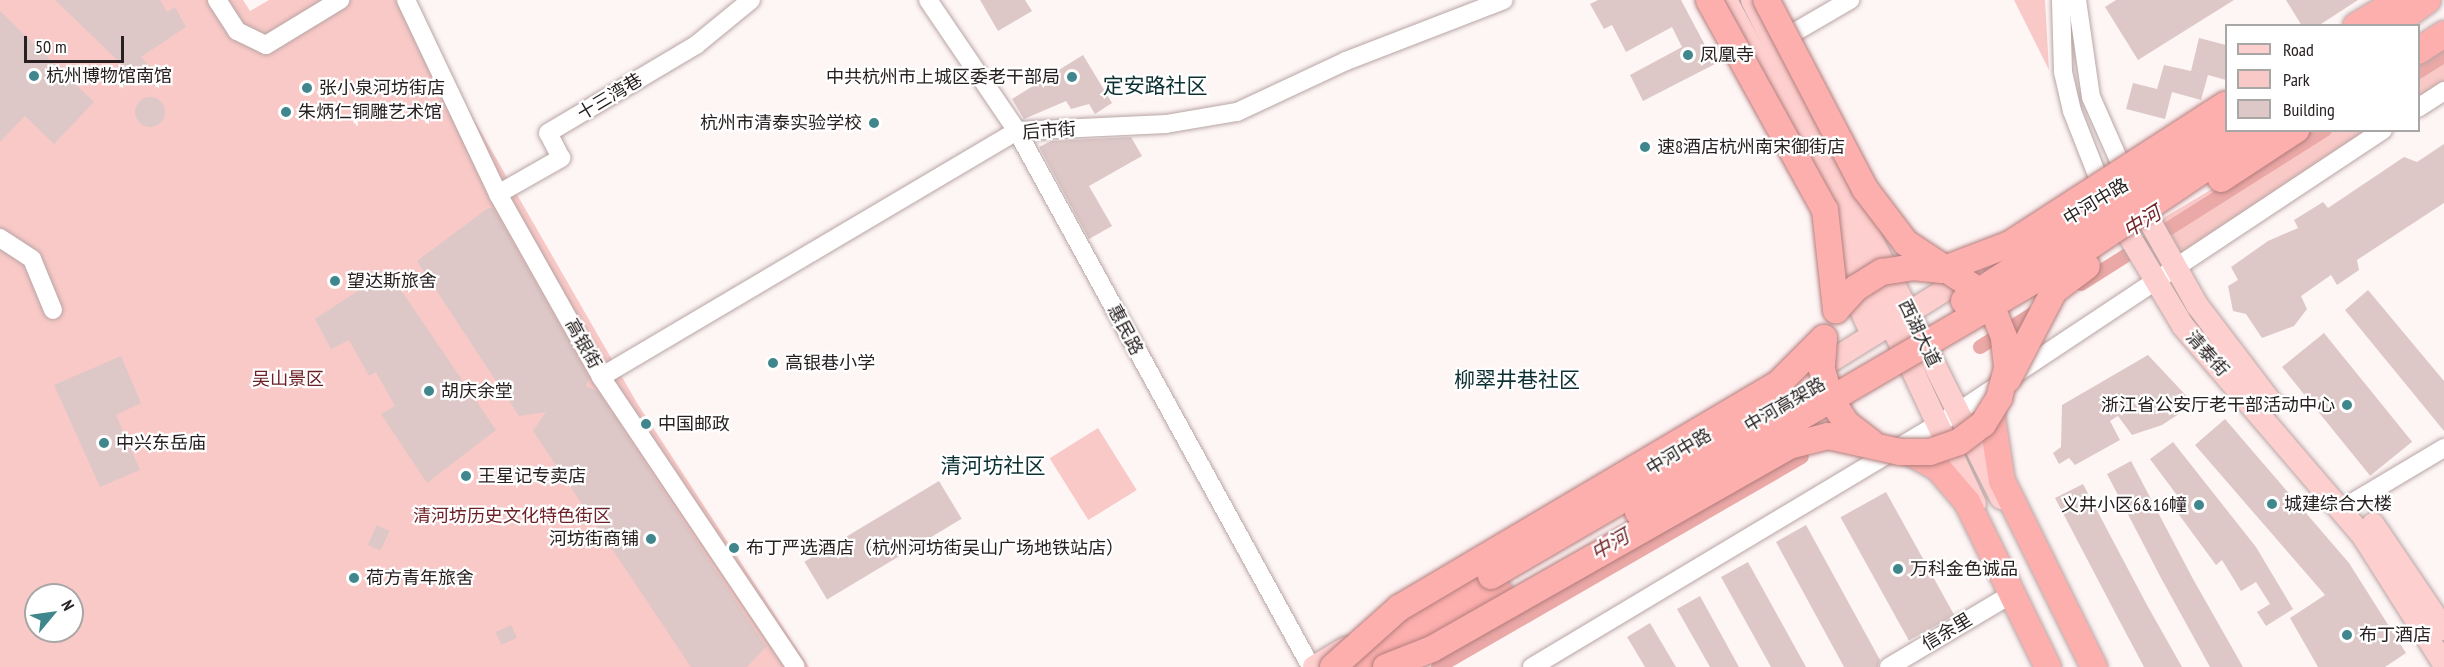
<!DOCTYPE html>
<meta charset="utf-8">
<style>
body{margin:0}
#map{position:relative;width:2444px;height:667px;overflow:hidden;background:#fef5f5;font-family:"PT Sans Narrow","Noto Sans SC",sans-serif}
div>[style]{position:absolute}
.green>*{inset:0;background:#f9c9c7;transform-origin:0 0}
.canal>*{height:14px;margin:-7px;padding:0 7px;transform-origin:7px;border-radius:7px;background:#eaa8a6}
.building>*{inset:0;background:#ddc8c7;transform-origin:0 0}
.round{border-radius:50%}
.roads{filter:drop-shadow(0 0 2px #b8a5a4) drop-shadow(0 0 2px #b8a5a4)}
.minor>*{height:18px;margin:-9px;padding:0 9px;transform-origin:9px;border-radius:9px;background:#fff}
.major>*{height:22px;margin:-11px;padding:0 11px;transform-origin:11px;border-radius:11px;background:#fdcfce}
.highway>*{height:26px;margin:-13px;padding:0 13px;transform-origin:13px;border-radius:13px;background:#fcafad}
.bridges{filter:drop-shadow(0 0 2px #b27d7c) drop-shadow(0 0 2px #b27d7c)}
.highway-bridge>*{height:26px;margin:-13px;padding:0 13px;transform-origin:13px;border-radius:13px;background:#fcafad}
.dots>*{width:16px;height:16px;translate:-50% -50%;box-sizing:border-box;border:3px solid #fff;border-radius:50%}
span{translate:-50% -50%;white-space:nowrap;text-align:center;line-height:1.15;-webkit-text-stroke:4.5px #fff;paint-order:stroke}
.poi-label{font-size:18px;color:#292121}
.left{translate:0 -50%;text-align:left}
.right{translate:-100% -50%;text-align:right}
.street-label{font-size:18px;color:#292121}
.park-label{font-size:18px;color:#6d2126}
.water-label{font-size:20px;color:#74272b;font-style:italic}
.quarter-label{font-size:21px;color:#0c3032}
.legend{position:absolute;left:2225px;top:24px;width:195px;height:108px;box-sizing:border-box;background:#fff;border:2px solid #a9a6a6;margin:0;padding:8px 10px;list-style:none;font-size:18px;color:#292121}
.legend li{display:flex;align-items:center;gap:12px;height:30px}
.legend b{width:30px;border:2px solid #a9a6a6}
.north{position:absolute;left:24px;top:583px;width:60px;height:60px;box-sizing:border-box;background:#fff;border:2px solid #a9a6a6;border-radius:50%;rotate:61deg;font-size:16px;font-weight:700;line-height:24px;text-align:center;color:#292121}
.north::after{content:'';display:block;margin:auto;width:21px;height:27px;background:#3f878c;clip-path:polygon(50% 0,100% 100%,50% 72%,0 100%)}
.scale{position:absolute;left:24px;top:36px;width:100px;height:27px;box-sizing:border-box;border:3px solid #292121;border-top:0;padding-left:8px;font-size:18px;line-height:21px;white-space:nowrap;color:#292121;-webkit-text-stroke:4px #fff;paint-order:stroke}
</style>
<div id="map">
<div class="green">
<div style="clip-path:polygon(evenodd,0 0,243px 0,250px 11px,269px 0,405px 0,637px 403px,809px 667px,0 667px,0 0,36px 595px,72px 595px,72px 631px,36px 631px,36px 595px)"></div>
<div style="clip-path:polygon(2014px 0,2045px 0,2049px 70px)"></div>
<div style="clip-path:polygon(2444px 51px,2444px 92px,2418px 108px,2418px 66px)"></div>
<div style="clip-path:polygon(2310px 131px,2384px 131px,2173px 266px,2153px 224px)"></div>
<div style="left:1098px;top:428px;width:73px;height:57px;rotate:58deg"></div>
</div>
<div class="canal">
<div style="left:2418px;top:72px;width:31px;rotate:-32deg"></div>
<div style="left:2081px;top:284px;width:289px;rotate:-32.3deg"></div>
<div style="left:1980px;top:347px;width:70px;rotate:-32.1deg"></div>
<div style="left:1438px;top:667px;width:420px;rotate:-30deg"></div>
</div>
<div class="building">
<div style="clip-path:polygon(55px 0,160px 0,167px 12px,175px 7px,186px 27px,141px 57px,150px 66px,137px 79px)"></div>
<div style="clip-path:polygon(980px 0,1025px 0,1032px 11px,998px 31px)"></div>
<div style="clip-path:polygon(1598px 0,1681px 0,1715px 64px,1643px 101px,1630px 75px,1682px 47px,1672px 27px,1626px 52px,1612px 25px,1604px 29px,1590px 4px)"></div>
<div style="clip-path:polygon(2116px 0,2234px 0,2138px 60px,2105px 7px)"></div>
<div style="clip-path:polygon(2286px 0,2358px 0,2318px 26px,2302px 26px)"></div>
<div style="clip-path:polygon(0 11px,94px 102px,54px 144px,25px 116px,0 142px)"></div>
<div style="clip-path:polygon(2199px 38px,2226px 45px,2226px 80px,2208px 75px,2201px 100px,2172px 92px,2165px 119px,2126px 109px,2133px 83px,2157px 89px,2164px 65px,2191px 71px)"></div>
<div style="clip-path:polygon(1083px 55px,1112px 103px,1095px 114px,1089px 104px,1071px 109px,1066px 101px,1024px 119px,1012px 99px)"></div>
<div class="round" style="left:135px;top:97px;width:30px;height:30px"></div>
<div style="clip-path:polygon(1131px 137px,1142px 156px,1089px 186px,1112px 226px,1089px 239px,1039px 147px,1051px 141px)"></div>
<div style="clip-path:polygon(2444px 144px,2444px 203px,2357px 260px,2359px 270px,2337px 285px,2331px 275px,2301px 296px,2307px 309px,2294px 326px,2262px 338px,2246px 314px,2233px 311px,2228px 286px,2238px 280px,2231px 267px,2268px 241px,2298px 228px,2294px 220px,2323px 202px,2328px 208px,2404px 157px,2417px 162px)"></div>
<div style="clip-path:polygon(488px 208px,493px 208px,589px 378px,586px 386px,597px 391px,766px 647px,747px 667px,691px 667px,533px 431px,546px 412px,519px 416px,417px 261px)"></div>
<div style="clip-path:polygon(388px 271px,496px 430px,427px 483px,381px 414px,395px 406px,376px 372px,369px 376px,349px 340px,331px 349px,315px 319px)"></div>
<div style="clip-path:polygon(2368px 290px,2444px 381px,2444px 431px,2345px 310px)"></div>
<div style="left:2324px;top:333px;width:140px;height:54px;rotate:51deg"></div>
<div style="clip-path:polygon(2148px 355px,2194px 404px,2162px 425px,2132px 435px,2118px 416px,2110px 421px,2120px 440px,2075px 465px,2069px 458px,2059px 464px,2053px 453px,2061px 447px,2062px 405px)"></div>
<div style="clip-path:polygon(121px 356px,141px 403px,116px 415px,140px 470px,100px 487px,54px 385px)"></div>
<div style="clip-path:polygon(2225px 419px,2349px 563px,2406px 653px,2385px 667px,2318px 667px,2290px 618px,2325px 595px,2195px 445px)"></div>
<div style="clip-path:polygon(2173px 442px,2256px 547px,2293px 609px,2266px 626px,2257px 612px,2270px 604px,2256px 582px,2241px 591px,2222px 560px,2216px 565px,2174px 508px,2182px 502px,2150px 459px)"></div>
<div style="clip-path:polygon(2131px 461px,2193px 579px,2243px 667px,2210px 667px,2161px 578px,2107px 474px)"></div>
<div style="left:939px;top:481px;width:44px;height:157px;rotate:59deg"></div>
<div style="clip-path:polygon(2083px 484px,2147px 605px,2182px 667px,2144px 667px,2119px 620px,2055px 498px)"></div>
<div style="left:1886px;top:492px;width:141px;height:52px;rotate:61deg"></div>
<div style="left:377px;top:525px;width:14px;height:22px;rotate:25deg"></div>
<div style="clip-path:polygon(1806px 525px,1880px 660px,1878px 667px,1844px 667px,1776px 542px)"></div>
<div style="clip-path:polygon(1748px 562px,1806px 667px,1771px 667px,1721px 577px)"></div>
<div style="clip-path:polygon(1700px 596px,1739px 667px,1710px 667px,1677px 609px)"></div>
<div style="clip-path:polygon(1650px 623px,1676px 667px,1645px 667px,1627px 637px)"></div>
<div style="left:511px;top:625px;width:14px;height:17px;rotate:65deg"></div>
</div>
<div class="roads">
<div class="minor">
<div style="left:217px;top:0;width:37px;rotate:57deg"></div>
<div style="left:237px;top:31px;width:32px;rotate:26deg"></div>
<div style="left:266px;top:45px;width:87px;rotate:-31.3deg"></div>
<div style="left:406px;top:0;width:215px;rotate:64.6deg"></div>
<div style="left:498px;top:194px;width:210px;rotate:60.6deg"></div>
<div style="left:601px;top:377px;width:349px;rotate:56.1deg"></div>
<div style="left:928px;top:0;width:158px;rotate:55.8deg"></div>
<div style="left:1017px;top:131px;width:611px;rotate:61.25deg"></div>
<div style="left:2061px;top:0;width:72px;rotate:88.4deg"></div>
<div style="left:2063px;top:72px;width:40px;rotate:77deg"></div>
<div style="left:2072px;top:111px;width:90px;rotate:68.6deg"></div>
<div style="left:2077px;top:0;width:98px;rotate:81.8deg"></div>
<div style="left:2091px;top:97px;width:92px;rotate:66.2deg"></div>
<div style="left:1776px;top:43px;width:86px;rotate:-30.2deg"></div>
<div style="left:2418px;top:108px;width:31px;rotate:-33deg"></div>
<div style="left:498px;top:194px;width:73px;rotate:-29.7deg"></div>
<div style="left:561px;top:158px;width:28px;rotate:-117deg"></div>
<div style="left:548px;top:133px;width:172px;rotate:-30.7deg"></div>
<div style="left:696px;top:45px;width:71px;rotate:-39.3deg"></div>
<div style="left:0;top:238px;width:38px;rotate:33deg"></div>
<div style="left:32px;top:259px;width:55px;rotate:67.6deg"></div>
<div style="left:601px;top:377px;width:483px;rotate:-30.6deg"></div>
<div style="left:1017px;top:131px;width:149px;rotate:-2.7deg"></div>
<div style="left:1166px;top:124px;width:72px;rotate:-9.6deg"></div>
<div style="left:1237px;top:112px;width:120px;rotate:-25.1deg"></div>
<div style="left:1346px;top:61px;width:169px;rotate:-21.1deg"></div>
<div style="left:2355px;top:501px;width:104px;rotate:-30.8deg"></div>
<div style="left:1532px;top:667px;width:496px;rotate:-30.9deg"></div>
<div style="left:1958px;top:412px;width:510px;rotate:-33.57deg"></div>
<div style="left:1889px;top:667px;width:135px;rotate:-30.7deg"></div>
</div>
<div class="major">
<div style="left:1726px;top:0;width:218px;rotate:61.8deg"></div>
<div style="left:1829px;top:192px;width:344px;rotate:64.9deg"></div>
<div style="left:1752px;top:0;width:557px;rotate:63.43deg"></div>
<div style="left:2135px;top:195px;width:126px;rotate:60.6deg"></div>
<div style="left:2197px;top:305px;width:122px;rotate:52.7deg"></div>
<div style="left:2113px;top:209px;width:136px;rotate:59.1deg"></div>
<div style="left:2183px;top:326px;width:277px;rotate:49.4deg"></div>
<div style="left:2363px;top:536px;width:151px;rotate:57.7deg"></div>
<div style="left:1832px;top:247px;width:94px;rotate:65.4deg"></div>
<div style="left:1770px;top:399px;width:240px;rotate:-31.9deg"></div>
<div style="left:2373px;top:524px;width:127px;rotate:55.9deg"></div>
<div style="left:1314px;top:667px;width:37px;rotate:-31deg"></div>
</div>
<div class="highway">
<div style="left:2356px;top:26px;width:51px;rotate:-30.6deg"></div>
<div style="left:2392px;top:26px;width:44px;rotate:-35.8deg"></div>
<div style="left:2418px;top:51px;width:31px;rotate:-33deg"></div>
<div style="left:1991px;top:411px;width:71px;rotate:81.1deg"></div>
<div style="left:2002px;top:481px;width:208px;rotate:63.7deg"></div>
<div style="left:1909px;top:452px;width:33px;rotate:29deg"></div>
<div style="left:1938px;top:468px;width:45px;rotate:49.5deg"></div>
<div style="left:1967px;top:502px;width:184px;rotate:63.9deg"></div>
<div style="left:1356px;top:654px;width:156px;rotate:-30deg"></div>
<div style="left:1372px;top:667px;width:148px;rotate:-30.4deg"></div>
</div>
</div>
<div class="bridges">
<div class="highway-bridge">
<div style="left:1709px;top:0;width:240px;rotate:61.1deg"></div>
<div style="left:1825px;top:210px;width:101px;rotate:83.7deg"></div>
<div style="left:2221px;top:179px;width:90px;rotate:-33.2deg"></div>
<div style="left:1964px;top:301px;width:315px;rotate:-32.9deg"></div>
<div style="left:1836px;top:310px;width:30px;rotate:-48deg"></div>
<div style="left:1856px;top:288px;width:31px;rotate:-32deg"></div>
<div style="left:1882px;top:272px;width:30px;rotate:-9deg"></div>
<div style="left:1912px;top:267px;width:30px;rotate:6deg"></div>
<div style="left:1942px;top:270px;width:73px;rotate:-20.9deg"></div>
<div style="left:2010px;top:244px;width:257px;rotate:-32.9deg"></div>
<div style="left:1824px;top:338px;width:31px;rotate:94deg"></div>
<div style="left:1822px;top:369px;width:30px;rotate:75deg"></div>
<div style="left:1830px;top:398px;width:31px;rotate:57deg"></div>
<div style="left:1847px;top:424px;width:30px;rotate:37deg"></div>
<div style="left:2008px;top:379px;width:99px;rotate:-62.4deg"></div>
<div style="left:2054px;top:291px;width:41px;rotate:-37.1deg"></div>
<div style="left:1638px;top:512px;width:501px;rotate:-30.3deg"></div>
<div style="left:2071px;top:259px;width:230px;rotate:-34deg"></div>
<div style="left:1491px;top:576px;width:312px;rotate:-30.2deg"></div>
<div style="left:1333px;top:667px;width:89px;rotate:-41.8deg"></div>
<div style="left:1399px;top:608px;width:440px;rotate:-30.6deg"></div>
<div style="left:1778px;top:384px;width:65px;rotate:-45deg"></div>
<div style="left:1386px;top:667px;width:49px;rotate:-21.4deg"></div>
<div style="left:1432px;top:649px;width:411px;rotate:-29.6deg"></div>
<div style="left:1789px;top:446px;width:40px;rotate:-14.4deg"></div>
<div style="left:1828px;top:436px;width:74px;rotate:12.5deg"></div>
<div style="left:1900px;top:452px;width:30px"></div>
<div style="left:1930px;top:452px;width:31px;rotate:-19deg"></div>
<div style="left:1959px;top:442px;width:30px;rotate:-37deg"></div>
<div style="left:1983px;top:424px;width:31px;rotate:-58deg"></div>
<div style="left:1999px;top:398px;width:31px;rotate:-75deg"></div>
<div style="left:2007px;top:368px;width:31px;rotate:-96deg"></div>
<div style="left:2004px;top:337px;width:31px;rotate:-112deg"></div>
<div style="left:1992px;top:308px;width:32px;rotate:-134deg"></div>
<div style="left:1970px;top:285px;width:77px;rotate:-146.7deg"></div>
<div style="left:1906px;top:243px;width:68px;rotate:-127.2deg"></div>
<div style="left:1865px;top:189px;width:213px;rotate:-117.6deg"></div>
</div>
</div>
<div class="dots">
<div style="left:1688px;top:55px;background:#3f878c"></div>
<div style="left:34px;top:76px;background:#3f878c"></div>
<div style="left:1072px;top:77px;background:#3f878c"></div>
<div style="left:307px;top:88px;background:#3f878c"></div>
<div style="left:286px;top:112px;background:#3f878c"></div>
<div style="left:874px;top:123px;background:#3f878c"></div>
<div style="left:1645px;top:147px;background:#3f878c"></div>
<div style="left:335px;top:281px;background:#3f878c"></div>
<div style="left:773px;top:363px;background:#3f878c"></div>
<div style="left:429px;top:391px;background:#3f878c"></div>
<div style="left:2347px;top:405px;background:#3f878c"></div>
<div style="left:646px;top:424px;background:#3f878c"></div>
<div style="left:104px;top:443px;background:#3f878c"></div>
<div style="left:466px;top:476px;background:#3f878c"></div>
<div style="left:2272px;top:504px;background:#3f878c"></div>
<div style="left:2199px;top:505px;background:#3f878c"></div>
<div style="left:651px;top:539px;background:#3f878c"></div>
<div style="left:734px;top:548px;background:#3f878c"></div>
<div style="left:1898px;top:569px;background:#3f878c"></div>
<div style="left:354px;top:578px;background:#3f878c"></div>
<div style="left:2347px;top:635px;background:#3f878c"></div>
</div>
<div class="poi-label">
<span class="left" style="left:1700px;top:55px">凤凰寺</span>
<span class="left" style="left:46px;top:76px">杭州博物馆南馆</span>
<span class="right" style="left:1060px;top:77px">中共杭州市上城区委老干部局</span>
<span class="left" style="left:319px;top:88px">张小泉河坊街店</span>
<span class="left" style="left:298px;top:112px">朱炳仁铜雕艺术馆</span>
<span class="right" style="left:862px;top:123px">杭州市清泰实验学校</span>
<span class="left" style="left:1657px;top:147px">速8酒店杭州南宋御街店</span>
<span class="left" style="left:347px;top:281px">望达斯旅舍</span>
<span class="left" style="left:785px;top:363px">高银巷小学</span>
<span class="left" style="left:441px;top:391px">胡庆余堂</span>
<span class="right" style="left:2335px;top:405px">浙江省公安厅老干部活动中心</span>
<span class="left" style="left:658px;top:424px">中国邮政</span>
<span class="left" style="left:116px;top:443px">中兴东岳庙</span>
<span class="left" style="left:478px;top:476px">王星记专卖店</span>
<span class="left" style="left:2284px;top:504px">城建综合大楼</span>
<span class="right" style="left:2187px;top:505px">义井小区6&amp;16幢</span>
<span class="right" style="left:639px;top:539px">河坊街商铺</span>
<span class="left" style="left:746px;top:548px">布丁严选酒店（杭州河坊街吴山广场地铁站店）</span>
<span class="left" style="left:1910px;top:569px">万科金色诚品</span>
<span class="left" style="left:366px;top:578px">荷方青年旅舍</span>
<span class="left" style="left:2359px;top:635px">布丁酒店</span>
</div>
<div class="street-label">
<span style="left:610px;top:97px;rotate:-31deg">十三湾巷</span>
<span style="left:1049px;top:131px;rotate:-4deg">后市街</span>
<span style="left:2096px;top:202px;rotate:-31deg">中河中路</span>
<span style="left:1125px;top:330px;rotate:62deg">惠民路</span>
<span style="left:1919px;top:333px;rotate:64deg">西湖大道</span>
<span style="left:583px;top:344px;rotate:61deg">高银街</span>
<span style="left:2207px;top:354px;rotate:48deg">清泰街</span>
<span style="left:1785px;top:405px;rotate:-30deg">中河高架路</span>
<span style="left:1679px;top:452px;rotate:-31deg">中河中路</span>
<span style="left:1947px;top:632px;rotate:-31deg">信余里</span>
</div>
<div class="park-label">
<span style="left:288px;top:379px">吴山景区</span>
<span style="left:512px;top:516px">清河坊历史文化特色街区</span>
</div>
<div class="water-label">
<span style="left:2142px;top:222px;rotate:-32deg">中河</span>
<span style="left:1610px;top:545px;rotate:-30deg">中河</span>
</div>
<div class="quarter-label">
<span style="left:1155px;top:86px">定安路社区</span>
<span style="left:1517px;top:380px">柳翠井巷社区</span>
<span style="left:993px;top:466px">清河坊社区</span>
</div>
<ul class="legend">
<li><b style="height:8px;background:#fdcfce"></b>Road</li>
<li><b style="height:16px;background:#f9c9c7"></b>Park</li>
<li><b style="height:16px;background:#ddc8c7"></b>Building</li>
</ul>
<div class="north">N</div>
<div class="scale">50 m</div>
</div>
